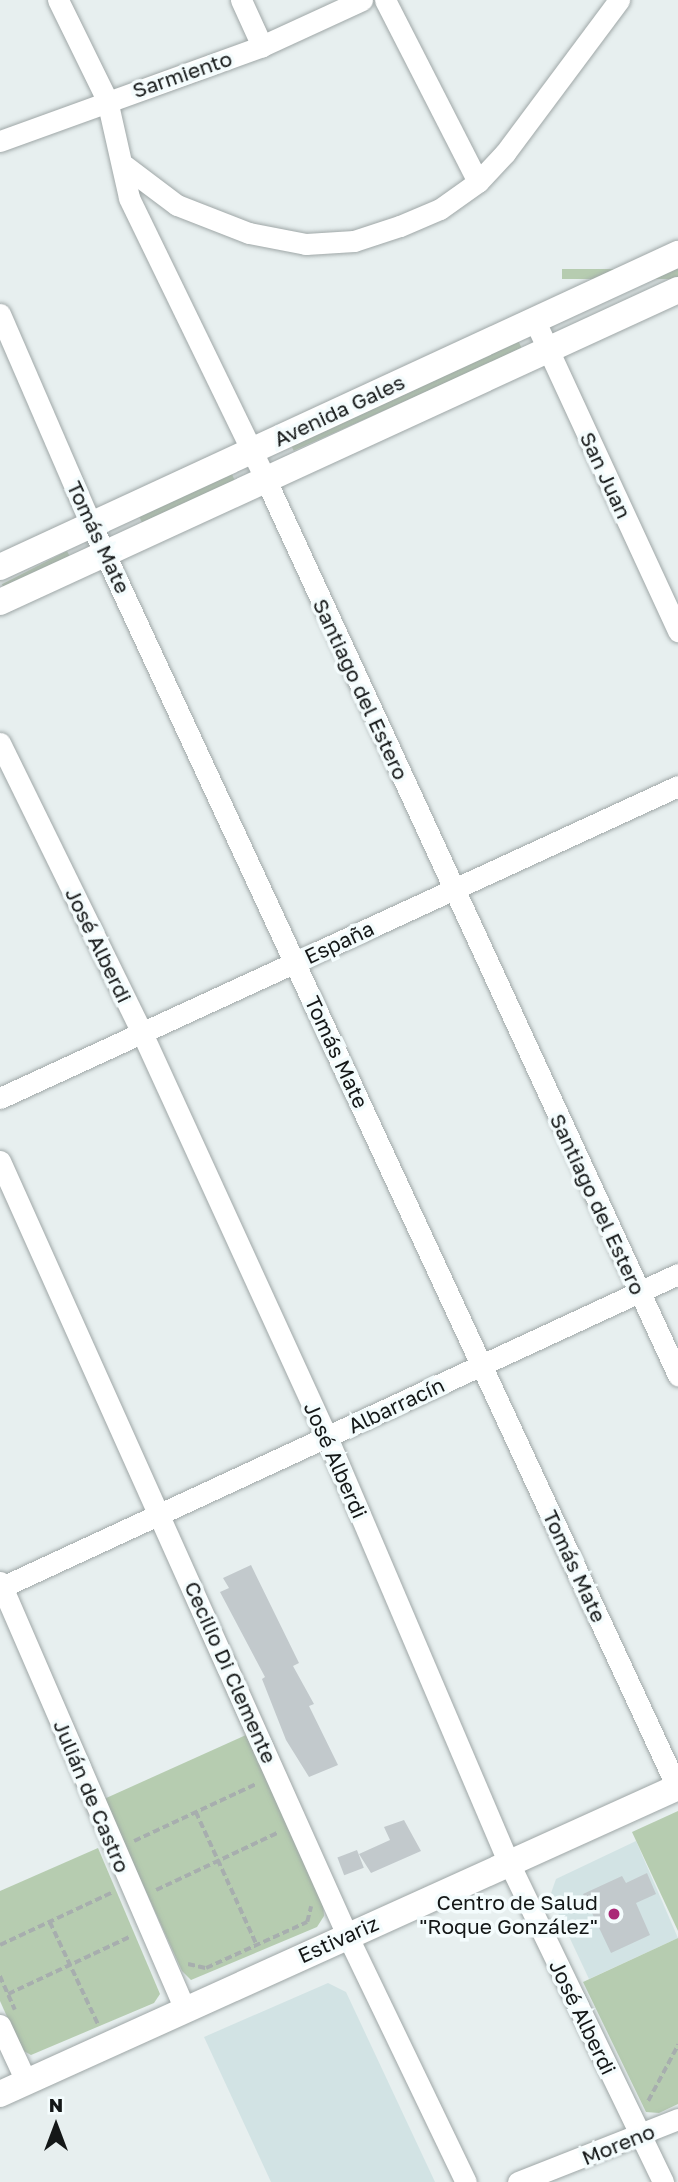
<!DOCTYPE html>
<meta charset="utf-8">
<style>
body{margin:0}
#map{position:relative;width:678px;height:2182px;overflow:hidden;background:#e7efef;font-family:"Golos Text",sans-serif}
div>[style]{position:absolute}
.built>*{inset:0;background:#d2e3e4}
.green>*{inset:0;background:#b6ccb0;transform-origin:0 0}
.building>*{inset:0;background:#c2c9cc;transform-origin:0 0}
.path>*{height:3.5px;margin-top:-1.75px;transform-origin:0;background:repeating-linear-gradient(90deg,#a7aeae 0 7px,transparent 0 10.5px)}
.roads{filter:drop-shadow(0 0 2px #9fa7a7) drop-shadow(0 0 2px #9fa7a7)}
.minor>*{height:21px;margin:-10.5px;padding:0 10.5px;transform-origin:10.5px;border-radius:10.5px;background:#fff}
.tertiary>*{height:26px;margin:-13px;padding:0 13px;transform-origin:13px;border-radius:13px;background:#fff}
.dots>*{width:19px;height:19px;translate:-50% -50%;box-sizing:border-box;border:4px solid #f4fcfd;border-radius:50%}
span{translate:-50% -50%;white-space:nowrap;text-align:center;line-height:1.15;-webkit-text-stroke:7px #f4fcfd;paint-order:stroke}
.street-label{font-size:21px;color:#141717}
.poi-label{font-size:21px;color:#141717}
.right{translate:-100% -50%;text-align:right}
.north{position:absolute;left:21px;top:2091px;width:70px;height:70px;-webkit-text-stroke:5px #f4fcfd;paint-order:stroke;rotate:0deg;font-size:19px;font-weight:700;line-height:28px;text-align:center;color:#141717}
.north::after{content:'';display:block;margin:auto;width:24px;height:32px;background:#141717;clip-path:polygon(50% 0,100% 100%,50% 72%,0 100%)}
</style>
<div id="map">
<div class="built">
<div style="clip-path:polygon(636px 1841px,678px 1938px,589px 1979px,550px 1896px,556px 1879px)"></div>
<div style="clip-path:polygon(328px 1983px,346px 1992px,435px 2182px,271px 2182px,204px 2037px)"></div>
</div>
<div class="green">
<div style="left:678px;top:269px;width:10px;height:116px;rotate:90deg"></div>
<div style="left:518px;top:340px;width:10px;height:250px;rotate:66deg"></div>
<div style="left:231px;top:472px;width:10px;height:102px;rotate:66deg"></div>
<div style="left:67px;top:551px;width:9px;height:73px;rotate:63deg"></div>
<div style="clip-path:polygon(246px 1735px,323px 1902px,324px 1916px,317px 1927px,191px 1980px,182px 1971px,104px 1799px)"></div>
<div style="clip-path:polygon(678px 1811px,678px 1931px,632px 1832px)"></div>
<div style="clip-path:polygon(98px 1848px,160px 1994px,154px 2003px,31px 2055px,22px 2050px,0 2001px,0 1891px)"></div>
<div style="clip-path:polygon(678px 1938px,678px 2104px,659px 2113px,646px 2112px,583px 1982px)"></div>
</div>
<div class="building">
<div style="clip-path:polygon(251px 1565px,299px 1663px,293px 1666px,314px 1704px,309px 1706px,338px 1765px,309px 1777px,286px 1740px,262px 1679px,265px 1677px,220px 1592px,229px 1588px,223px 1578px)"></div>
<div style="clip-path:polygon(404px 1820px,421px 1851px,371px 1873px,359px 1854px,390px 1840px,384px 1827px)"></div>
<div style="left:357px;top:1850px;width:19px;height:21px;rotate:69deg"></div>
<div style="clip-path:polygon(647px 1873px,656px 1894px,636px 1903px,650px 1935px,611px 1953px,583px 1894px,622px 1876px,626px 1883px)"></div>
</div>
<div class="path">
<div style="left:196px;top:1812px;width:146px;rotate:65.4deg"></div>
<div style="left:134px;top:1841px;width:135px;rotate:-25deg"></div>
<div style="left:156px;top:1890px;width:134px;rotate:-25.2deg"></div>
<div style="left:50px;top:1922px;width:113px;rotate:64.8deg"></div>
<div style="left:0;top:1945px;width:123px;rotate:-25.1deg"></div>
<div style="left:188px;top:1964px;width:18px;rotate:13deg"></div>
<div style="left:206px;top:1968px;width:111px;rotate:-24.5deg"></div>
<div style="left:307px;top:1922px;width:16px;rotate:-76deg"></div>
<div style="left:0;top:1976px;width:37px;rotate:66deg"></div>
<div style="left:8px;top:1994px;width:136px;rotate:-25.2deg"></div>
<div style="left:648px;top:2101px;width:64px;rotate:-61.8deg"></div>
</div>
<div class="roads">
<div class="minor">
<div style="left:58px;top:0;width:111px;rotate:63.9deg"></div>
<div style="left:107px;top:100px;width:100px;rotate:77.3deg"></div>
<div style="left:129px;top:198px;width:311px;rotate:64.1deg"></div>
<div style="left:265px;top:478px;width:988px;rotate:65.28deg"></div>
<div style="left:241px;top:0;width:51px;rotate:65.5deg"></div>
<div style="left:385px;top:0;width:204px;rotate:62.9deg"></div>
<div style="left:0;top:141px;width:279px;rotate:-19.9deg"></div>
<div style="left:262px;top:46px;width:110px;rotate:-24.7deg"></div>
<div style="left:125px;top:166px;width:65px;rotate:36.9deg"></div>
<div style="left:177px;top:205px;width:77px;rotate:21.3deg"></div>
<div style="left:249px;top:233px;width:58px;rotate:10.9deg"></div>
<div style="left:306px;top:244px;width:48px;rotate:-3.6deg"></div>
<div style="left:354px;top:241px;width:48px;rotate:-18.1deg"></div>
<div style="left:400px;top:226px;width:43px;rotate:-23deg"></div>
<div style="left:440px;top:209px;width:47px;rotate:-35.4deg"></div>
<div style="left:478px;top:182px;width:40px;rotate:-47deg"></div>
<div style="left:505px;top:153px;width:191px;rotate:-53.3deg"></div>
<div style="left:0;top:314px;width:229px;rotate:66.6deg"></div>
<div style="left:91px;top:524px;width:1392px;rotate:65.11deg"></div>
<div style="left:534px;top:319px;width:344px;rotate:65.2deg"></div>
<div style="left:0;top:743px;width:323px;rotate:63.9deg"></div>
<div style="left:142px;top:1033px;width:444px;rotate:65.4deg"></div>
<div style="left:327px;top:1437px;width:463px;rotate:66.9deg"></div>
<div style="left:509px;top:1863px;width:354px;rotate:64.2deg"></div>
<div style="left:0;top:1098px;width:746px;rotate:-24.71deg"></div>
<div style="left:0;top:1161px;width:848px;rotate:65.85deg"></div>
<div style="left:347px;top:1935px;width:274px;rotate:64.3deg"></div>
<div style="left:0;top:1582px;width:465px;rotate:66.6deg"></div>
<div style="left:0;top:1588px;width:747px;rotate:-24.85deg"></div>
<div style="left:0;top:2025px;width:62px;rotate:65.1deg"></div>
<div style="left:518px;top:2182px;width:172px;rotate:-21.5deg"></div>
</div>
<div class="tertiary">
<div style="left:0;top:567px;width:747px;rotate:-24.78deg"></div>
<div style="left:0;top:602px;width:746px;rotate:-24.71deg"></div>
<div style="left:0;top:2094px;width:744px;rotate:-24.36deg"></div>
</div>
</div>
<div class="dots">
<div style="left:614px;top:1914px;background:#aa2976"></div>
</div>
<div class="street-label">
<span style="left:182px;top:74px;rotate:-19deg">Sarmiento</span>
<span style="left:339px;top:410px;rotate:-25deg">Avenida Gales</span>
<span style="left:606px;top:475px;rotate:65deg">San Juan</span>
<span style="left:99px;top:537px;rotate:65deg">Tomás Mate</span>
<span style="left:361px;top:689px;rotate:65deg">Santiago del Estero</span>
<span style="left:339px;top:942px;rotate:-25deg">España</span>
<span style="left:99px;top:945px;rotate:64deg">José Alberdi</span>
<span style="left:337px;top:1052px;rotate:65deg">Tomás Mate</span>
<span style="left:598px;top:1204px;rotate:65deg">Santiago del Estero</span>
<span style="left:396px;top:1405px;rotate:-25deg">Albarracín</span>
<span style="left:336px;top:1460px;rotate:66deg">José Alberdi</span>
<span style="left:575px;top:1566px;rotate:65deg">Tomás Mate</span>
<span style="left:231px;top:1672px;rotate:66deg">Cecilio Di Clemente</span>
<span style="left:92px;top:1796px;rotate:67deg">Julián de Castro</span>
<span style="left:338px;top:1939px;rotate:-24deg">Estivariz</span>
<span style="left:583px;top:2017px;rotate:64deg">José Alberdi</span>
<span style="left:618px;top:2144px;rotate:-22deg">Moreno</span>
</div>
<div class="poi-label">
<span class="right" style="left:598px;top:1914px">Centro de Salud<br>"Roque González"</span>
</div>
<div class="north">N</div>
</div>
